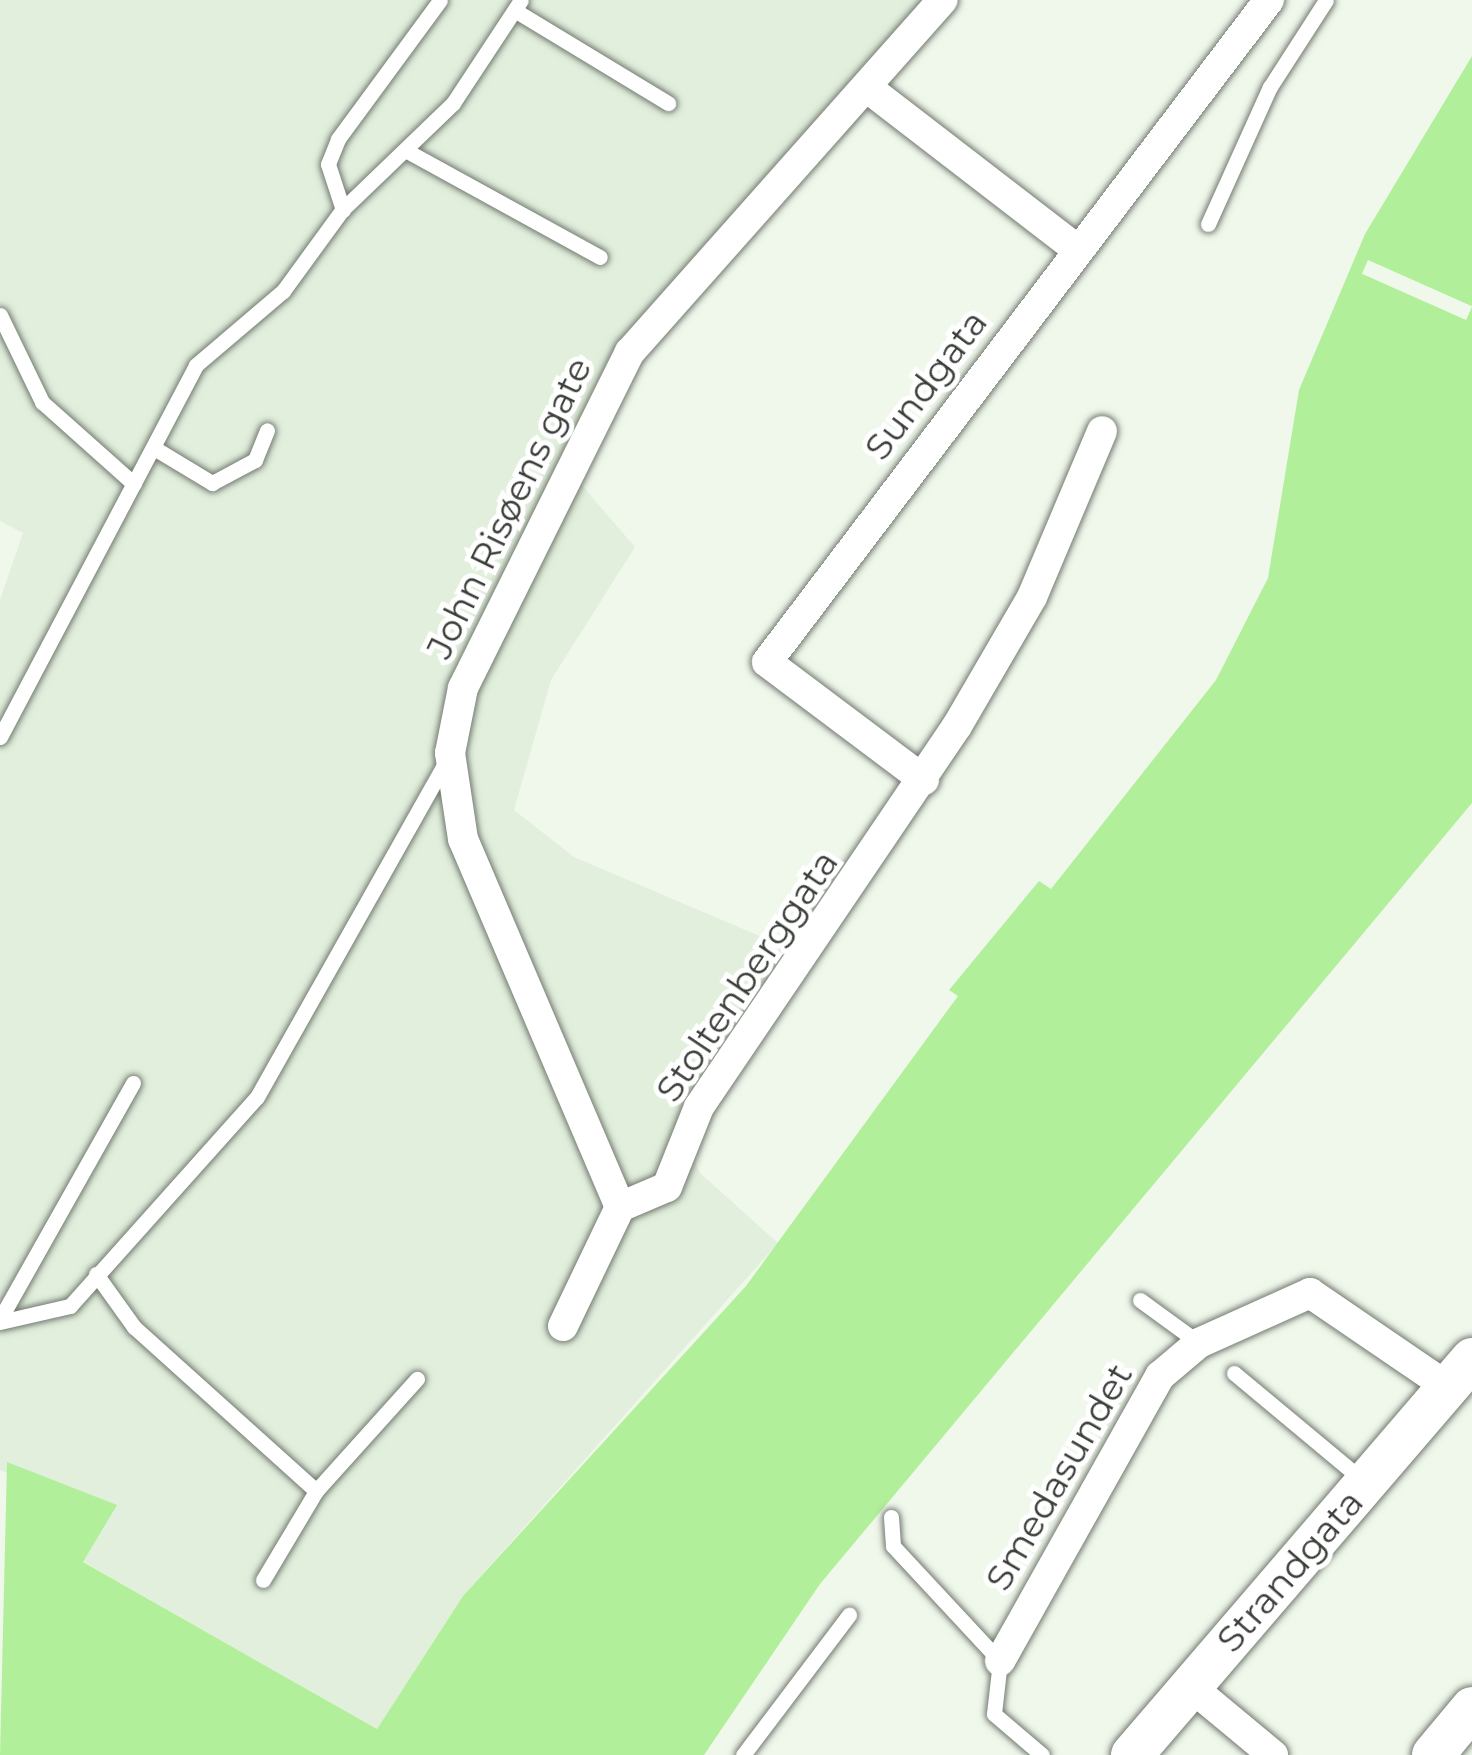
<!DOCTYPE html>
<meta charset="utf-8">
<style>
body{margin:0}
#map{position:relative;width:1472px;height:1755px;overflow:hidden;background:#f0f8ec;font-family:Montserrat,sans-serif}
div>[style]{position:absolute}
.built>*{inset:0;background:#e2efdd}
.water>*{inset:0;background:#b2ef9a}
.pier>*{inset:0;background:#f0f8ec;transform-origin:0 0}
.roads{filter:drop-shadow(0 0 3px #737b71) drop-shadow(0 0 3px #737b71)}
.lane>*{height:15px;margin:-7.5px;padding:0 7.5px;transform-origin:7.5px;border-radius:7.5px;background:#fff}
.street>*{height:30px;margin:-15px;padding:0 15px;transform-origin:15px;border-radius:15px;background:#fff}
.secondary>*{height:42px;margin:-21px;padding:0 21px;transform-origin:21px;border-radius:21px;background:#fff}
span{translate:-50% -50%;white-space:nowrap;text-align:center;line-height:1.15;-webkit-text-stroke:10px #fff;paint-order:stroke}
.street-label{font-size:36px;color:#3a3e39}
</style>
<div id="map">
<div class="built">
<div style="clip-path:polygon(0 0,948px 0,849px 133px,788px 167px,669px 306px,579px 482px,635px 547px,551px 680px,514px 810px,574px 857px,762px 937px,787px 960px,678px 1127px,700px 1173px,778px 1243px,463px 1596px,377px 1729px,82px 1561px,111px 1514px,0 1470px,0 600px,23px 533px,0 521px)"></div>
</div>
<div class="water">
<div style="clip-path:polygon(1472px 56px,1472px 803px,820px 1584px,704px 1755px,0 1755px,7px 1462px,117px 1505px,83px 1562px,377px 1729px,463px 1596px,746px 1286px,958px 996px,949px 990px,1039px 881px,1051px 889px,1216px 680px,1268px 578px,1299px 390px,1365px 234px)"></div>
</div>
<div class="pier">
<div style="left:1368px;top:260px;width:114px;height:15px;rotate:24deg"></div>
</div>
<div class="roads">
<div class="lane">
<div style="left:516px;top:11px;width:178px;rotate:31.2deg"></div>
<div style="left:407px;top:151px;width:220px;rotate:28.8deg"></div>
<div style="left:343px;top:210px;width:48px;rotate:-108.1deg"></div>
<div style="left:328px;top:164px;width:27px;rotate:-68deg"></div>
<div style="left:338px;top:139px;width:172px;rotate:-53.7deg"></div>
<div style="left:1208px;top:224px;width:150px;rotate:-65.7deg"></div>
<div style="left:1270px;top:87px;width:103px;rotate:-57.2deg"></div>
<div style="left:0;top:315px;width:97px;rotate:64.2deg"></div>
<div style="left:42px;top:402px;width:123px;rotate:41.7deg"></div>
<div style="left:154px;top:448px;width:68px;rotate:31.1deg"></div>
<div style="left:212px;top:483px;width:49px;rotate:-28.1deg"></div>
<div style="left:255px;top:460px;width:32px;rotate:-68deg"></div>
<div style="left:0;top:737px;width:420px;rotate:-62.2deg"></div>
<div style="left:196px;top:365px;width:114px;rotate:-40.4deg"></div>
<div style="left:283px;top:291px;width:100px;rotate:-53.9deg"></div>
<div style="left:342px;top:210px;width:154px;rotate:-43.9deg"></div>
<div style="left:453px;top:103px;width:123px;rotate:-56.6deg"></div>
<div style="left:96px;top:1274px;width:65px;rotate:54.4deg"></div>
<div style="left:134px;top:1327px;width:245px;rotate:42deg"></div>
<div style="left:316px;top:1491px;width:151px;rotate:-48deg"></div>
<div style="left:1140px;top:1300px;width:73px;rotate:36.1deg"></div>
<div style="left:0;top:1319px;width:271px;rotate:-60.6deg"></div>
<div style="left:0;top:1322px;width:72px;rotate:-12.9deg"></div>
<div style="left:70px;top:1306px;width:280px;rotate:-48.2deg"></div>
<div style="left:257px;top:1097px;width:387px;rotate:-60.6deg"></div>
<div style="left:1234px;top:1373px;width:170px;rotate:39.8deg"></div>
<div style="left:891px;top:1517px;width:29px;rotate:86deg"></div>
<div style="left:893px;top:1546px;width:157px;rotate:47.1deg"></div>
<div style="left:1000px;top:1661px;width:53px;rotate:96.5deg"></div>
<div style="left:994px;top:1714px;width:63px;rotate:40.5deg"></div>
<div style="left:263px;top:1580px;width:104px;rotate:-59.2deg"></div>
<div style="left:743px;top:1755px;width:176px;rotate:-52.9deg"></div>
</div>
<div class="street">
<div style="left:869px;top:89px;width:262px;rotate:37.6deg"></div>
<div style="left:924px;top:780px;width:196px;rotate:-143.1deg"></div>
<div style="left:767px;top:662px;width:831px;rotate:-52.83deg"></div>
<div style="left:620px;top:1207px;width:400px;rotate:-113.1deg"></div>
<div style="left:463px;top:839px;width:87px;rotate:-98.6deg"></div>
<div style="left:450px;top:753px;width:66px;rotate:-78.7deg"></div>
<div style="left:463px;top:688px;width:375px;rotate:-63.6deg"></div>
<div style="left:630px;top:352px;width:471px;rotate:-48.4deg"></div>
<div style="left:563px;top:1326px;width:132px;rotate:-64.4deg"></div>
<div style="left:620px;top:1207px;width:51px;rotate:-23.1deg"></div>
<div style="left:667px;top:1187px;width:86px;rotate:-68.2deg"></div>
<div style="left:699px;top:1107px;width:460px;rotate:-55.9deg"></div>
<div style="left:957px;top:726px;width:149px;rotate:-59.8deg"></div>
<div style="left:1032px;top:597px;width:180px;rotate:-67.1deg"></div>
<div style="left:1000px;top:1661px;width:327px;rotate:-60.7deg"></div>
<div style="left:1160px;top:1376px;width:51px;rotate:-40.2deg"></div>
<div style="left:1199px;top:1343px;width:122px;rotate:-24.2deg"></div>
<div style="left:1310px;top:1293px;width:167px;rotate:34.3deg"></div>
<div style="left:1190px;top:1686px;width:108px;rotate:39.7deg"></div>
</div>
<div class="secondary">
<div style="left:1132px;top:1755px;width:522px;rotate:-49.35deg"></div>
<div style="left:1433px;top:1755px;width:61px;rotate:-50.3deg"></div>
</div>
</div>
<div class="street-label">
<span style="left:926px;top:385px;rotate:-53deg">Sundgata</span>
<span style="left:509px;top:508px;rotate:-64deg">John Risøens gate</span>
<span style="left:747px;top:976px;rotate:-56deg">Stoltenberggata</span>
<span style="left:1059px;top:1477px;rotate:-60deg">Smedasundet</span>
<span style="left:1290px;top:1571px;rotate:-49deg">Strandgata</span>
</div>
</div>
